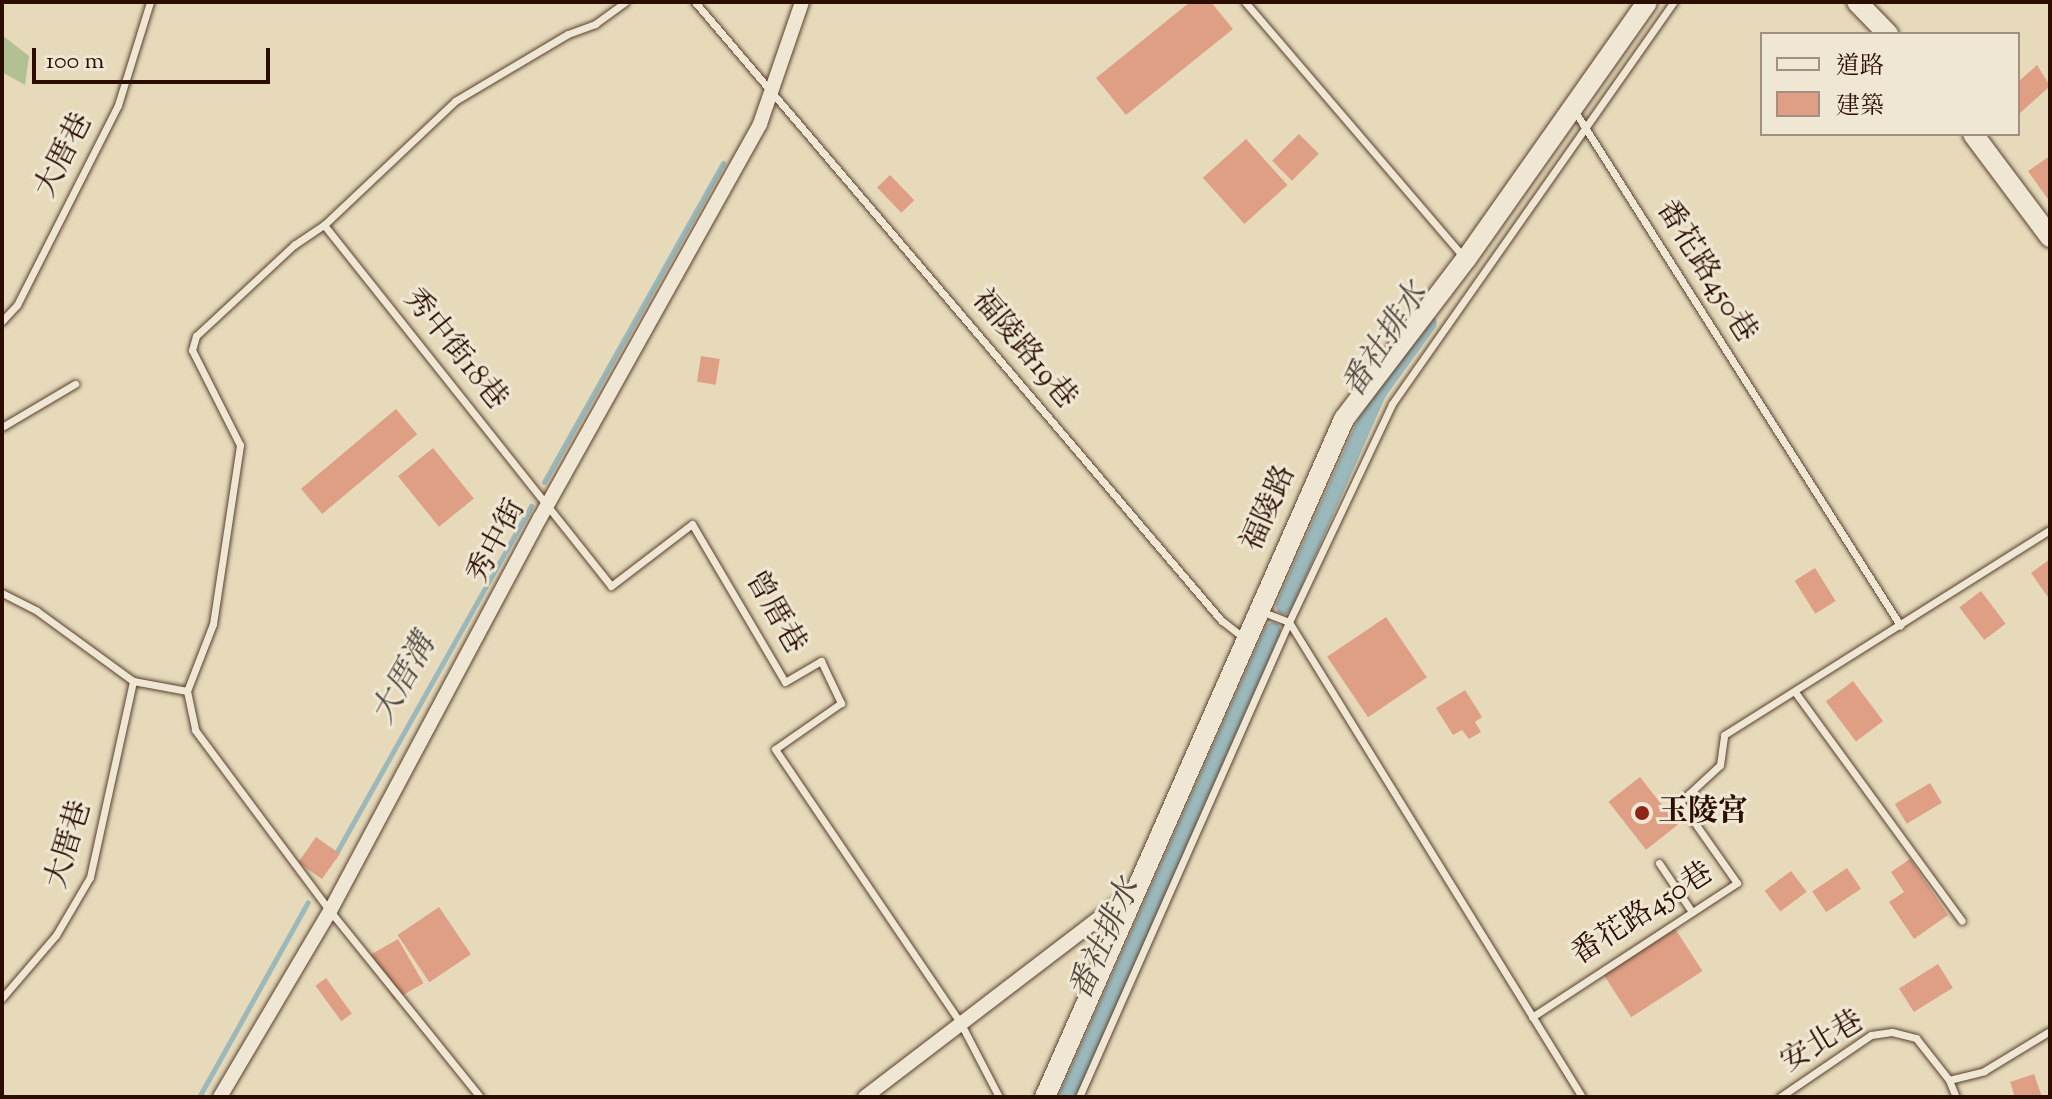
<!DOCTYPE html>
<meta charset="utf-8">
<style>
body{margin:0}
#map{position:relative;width:2052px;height:1099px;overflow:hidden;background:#e6dabb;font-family:"Sorts Mill Goudy","Noto Serif TC",serif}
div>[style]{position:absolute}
.green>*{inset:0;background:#b1c193}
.stream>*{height:5px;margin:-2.5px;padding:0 2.5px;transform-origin:2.5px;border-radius:2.5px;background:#9bb8bb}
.canal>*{height:16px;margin:-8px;padding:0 8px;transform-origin:8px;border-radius:8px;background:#9bb8bb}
.building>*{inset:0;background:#df9f85;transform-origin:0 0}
.roads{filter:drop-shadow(0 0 2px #5a412f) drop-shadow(0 0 2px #5a412f)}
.lane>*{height:7px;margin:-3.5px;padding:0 3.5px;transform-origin:3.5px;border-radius:3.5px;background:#efe7d3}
.street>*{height:14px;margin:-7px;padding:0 7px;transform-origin:7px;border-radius:7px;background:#efe7d3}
.secondary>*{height:20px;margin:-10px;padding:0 10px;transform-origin:10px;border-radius:10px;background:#efe7d3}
.dots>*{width:22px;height:22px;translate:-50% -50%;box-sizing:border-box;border:4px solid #efe7d3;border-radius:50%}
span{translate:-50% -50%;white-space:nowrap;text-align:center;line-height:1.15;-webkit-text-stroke:6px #efe7d3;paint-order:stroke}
.street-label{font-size:30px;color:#2b0e00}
.poi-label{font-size:30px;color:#2b0e00;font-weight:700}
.left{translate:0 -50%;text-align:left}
.water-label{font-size:32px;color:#524a41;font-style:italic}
.frame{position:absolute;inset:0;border:4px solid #2b0e00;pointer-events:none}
.legend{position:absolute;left:1760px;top:32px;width:260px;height:104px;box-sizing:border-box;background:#efe7d3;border:2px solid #a1907f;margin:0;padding:10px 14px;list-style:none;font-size:24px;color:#2b0e00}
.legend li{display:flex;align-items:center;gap:16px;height:40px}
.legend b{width:40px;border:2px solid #a1907f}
.scale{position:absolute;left:32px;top:48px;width:238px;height:36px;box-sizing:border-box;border:4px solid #2b0e00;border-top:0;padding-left:10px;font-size:24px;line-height:28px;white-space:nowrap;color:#2b0e00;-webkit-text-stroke:6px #efe7d3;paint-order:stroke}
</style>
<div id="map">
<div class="green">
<div style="clip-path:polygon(2px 35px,29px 56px,25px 85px,2px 72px)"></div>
</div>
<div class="stream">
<div style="left:544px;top:482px;width:366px;rotate:-60.7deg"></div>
<div style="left:334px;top:857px;width:403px;rotate:-60.7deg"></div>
<div style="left:199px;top:1097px;width:223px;rotate:-60.8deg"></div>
</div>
<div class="canal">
<div style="left:1284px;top:606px;width:234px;rotate:-66.1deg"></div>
<div style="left:1379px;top:392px;width:85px;rotate:-54.1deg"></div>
<div style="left:1067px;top:1097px;width:510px;rotate:-66.2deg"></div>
</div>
<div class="building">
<div style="clip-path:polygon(1190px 2px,1211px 2px,1233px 29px,1126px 115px,1096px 78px)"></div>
<div style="clip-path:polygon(2037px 65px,2050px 86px,2018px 115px,2018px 82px)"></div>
<div style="left:1299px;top:134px;width:28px;height:38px;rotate:45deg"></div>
<div style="left:1246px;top:139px;width:62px;height:58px;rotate:48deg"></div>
<div style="clip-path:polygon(2050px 156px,2050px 202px,2028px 171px)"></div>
<div style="left:890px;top:175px;width:35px;height:18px;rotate:46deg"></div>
<div style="left:701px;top:356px;width:19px;height:26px;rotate:9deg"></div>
<div style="left:396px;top:409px;width:33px;height:124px;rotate:50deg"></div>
<div style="left:433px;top:448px;width:65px;height:45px;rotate:51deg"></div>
<div style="clip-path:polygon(2050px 559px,2050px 600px,2031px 573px)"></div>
<div style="left:1815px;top:568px;width:39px;height:24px;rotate:58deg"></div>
<div style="left:1981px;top:591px;width:41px;height:27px;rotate:53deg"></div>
<div style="left:1386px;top:617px;width:73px;height:71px;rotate:56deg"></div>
<div style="left:1853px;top:681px;width:50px;height:34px;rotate:53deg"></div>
<div style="clip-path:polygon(1465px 690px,1482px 717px,1475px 722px,1481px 732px,1469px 739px,1462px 730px,1453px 735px,1436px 708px)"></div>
<div style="left:1640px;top:777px;width:61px;height:40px;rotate:52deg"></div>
<div style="left:1930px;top:783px;width:23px;height:41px;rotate:59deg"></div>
<div style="left:316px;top:837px;width:29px;height:31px;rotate:35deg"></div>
<div style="clip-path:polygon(1910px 859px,1948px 915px,1914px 939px,1889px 902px,1904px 892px,1891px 872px)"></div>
<div style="left:1847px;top:868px;width:25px;height:42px;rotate:56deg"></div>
<div style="left:1791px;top:871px;width:26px;height:33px;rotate:53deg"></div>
<div style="left:439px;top:907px;width:57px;height:50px;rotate:56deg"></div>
<div style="left:1672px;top:924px;width:56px;height:85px;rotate:57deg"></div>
<div style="left:398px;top:939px;width:51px;height:34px;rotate:60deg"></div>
<div style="left:1938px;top:964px;width:28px;height:46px;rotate:58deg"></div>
<div style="left:326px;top:978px;width:44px;height:13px;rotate:54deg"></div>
<div style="clip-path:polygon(2034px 1074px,2042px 1097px,2015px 1097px,2010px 1082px)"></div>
</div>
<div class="roads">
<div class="lane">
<div style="left:695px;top:2px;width:812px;rotate:49.6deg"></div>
<div style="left:1221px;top:620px;width:28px;rotate:38deg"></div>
<div style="left:1245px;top:2px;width:338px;rotate:49.4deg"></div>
<div style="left:1574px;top:110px;width:610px;rotate:57.67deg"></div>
<div style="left:324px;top:225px;width:461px;rotate:51.5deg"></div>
<div style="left:611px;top:586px;width:102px;rotate:-37.4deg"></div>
<div style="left:692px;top:524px;width:183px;rotate:59.5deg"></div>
<div style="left:785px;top:682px;width:42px;rotate:-30.3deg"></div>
<div style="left:821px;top:661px;width:47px;rotate:64.5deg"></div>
<div style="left:841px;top:703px;width:80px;rotate:145.1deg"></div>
<div style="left:775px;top:749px;width:330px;rotate:55.9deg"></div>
<div style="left:960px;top:1022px;width:85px;rotate:62.5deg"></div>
<div style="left:2px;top:321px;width:22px;rotate:-47deg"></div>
<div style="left:17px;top:305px;width:224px;rotate:-63.2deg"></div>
<div style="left:118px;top:105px;width:108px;rotate:-72.7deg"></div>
<div style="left:2px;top:427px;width:85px;rotate:-30.5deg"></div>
<div style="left:2px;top:593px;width:39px;rotate:27deg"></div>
<div style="left:37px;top:611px;width:119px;rotate:36.1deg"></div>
<div style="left:133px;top:681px;width:55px;rotate:10.5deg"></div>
<div style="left:187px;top:691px;width:40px;rotate:78deg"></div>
<div style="left:195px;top:730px;width:226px;rotate:53.3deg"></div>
<div style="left:330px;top:911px;width:239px;rotate:51.1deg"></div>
<div style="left:1263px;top:612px;width:28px;rotate:21deg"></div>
<div style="left:1289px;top:622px;width:558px;rotate:58.33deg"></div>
<div style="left:187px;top:691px;width:72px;rotate:-68.8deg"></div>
<div style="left:213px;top:624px;width:181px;rotate:-81.4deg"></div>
<div style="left:240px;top:445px;width:106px;rotate:-116.8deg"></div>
<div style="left:192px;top:350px;width:15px;rotate:-74deg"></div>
<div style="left:196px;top:336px;width:134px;rotate:-42.9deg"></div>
<div style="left:294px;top:245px;width:36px;rotate:-34deg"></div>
<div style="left:324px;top:225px;width:180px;rotate:-43.4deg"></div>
<div style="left:455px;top:101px;width:131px;rotate:-30.7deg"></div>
<div style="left:568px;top:34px;width:29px;rotate:-20deg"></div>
<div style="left:595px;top:24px;width:37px;rotate:-36deg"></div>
<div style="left:1795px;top:692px;width:283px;rotate:53.9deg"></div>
<div style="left:1659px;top:863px;width:59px;rotate:56deg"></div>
<div style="left:2px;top:998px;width:83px;rotate:-49.4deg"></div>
<div style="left:56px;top:935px;width:67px;rotate:-59.6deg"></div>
<div style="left:90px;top:877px;width:201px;rotate:-77.6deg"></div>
<div style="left:1532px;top:1017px;width:245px;rotate:-33.2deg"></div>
<div style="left:1737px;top:883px;width:99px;rotate:-125.1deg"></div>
<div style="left:1680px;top:802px;width:54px;rotate:-42.8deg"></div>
<div style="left:1720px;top:765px;width:30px;rotate:-82deg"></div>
<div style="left:1724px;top:735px;width:385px;rotate:-32.2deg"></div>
<div style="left:1949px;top:1080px;width:18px;rotate:68deg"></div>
<div style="left:1079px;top:1097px;width:519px;rotate:-66.15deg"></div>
<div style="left:1289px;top:622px;width:241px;rotate:-64.7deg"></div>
<div style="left:1392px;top:404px;width:491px;rotate:-55deg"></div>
<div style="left:1780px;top:1097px;width:110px;rotate:-34.3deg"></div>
<div style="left:1871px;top:1035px;width:21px;rotate:-8deg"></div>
<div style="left:1892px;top:1032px;width:25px;rotate:14deg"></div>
<div style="left:1916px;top:1038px;width:53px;rotate:51.8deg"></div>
<div style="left:1949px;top:1080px;width:36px;rotate:-14deg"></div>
<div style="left:1984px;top:1071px;width:77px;rotate:-31.2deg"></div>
</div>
<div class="street">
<div style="left:220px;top:1097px;width:216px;rotate:-59.4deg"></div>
<div style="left:330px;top:911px;width:446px;rotate:-61.9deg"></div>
<div style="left:540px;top:518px;width:451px;rotate:-60.8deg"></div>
<div style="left:760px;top:124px;width:129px;rotate:-71deg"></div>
<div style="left:865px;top:1097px;width:339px;rotate:-37.4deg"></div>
</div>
<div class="secondary">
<div style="left:1857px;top:2px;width:45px;rotate:45.9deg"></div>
<div style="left:1973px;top:134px;width:129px;rotate:53.2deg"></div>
<div style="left:1045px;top:1097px;width:741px;rotate:-66.2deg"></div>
<div style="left:1344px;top:419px;width:201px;rotate:-52.7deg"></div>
<div style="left:1466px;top:259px;width:314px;rotate:-54.8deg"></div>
</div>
</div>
<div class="dots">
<div style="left:1642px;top:813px;background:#8f2418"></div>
</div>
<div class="street-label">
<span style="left:65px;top:156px;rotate:-63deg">大厝巷</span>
<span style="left:1705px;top:272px;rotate:58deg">番花路450巷</span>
<span style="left:454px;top:350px;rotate:51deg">秀中街18巷</span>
<span style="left:1023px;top:350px;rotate:50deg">福陵路19巷</span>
<span style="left:1270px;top:509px;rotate:-66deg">福陵路</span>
<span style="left:498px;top:542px;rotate:-62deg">秀中街</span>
<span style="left:774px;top:613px;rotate:60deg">曾厝巷</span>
<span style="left:70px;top:845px;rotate:-73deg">大厝巷</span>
<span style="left:1643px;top:915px;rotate:-33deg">番花路450巷</span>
<span style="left:1823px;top:1043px;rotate:-31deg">安北巷</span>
</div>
<div class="poi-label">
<span class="left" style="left:1658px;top:813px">玉陵宮</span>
</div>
<div class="water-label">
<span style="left:1386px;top:341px;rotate:-57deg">番社排水</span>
<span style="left:405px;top:680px;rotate:-61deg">大厝溝</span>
<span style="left:1106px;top:940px;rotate:-66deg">番社排水</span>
</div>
<div class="frame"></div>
<ul class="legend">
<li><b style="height:10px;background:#efe7d3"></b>道路</li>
<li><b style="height:22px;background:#df9f85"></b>建築</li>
</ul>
<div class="scale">100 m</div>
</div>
